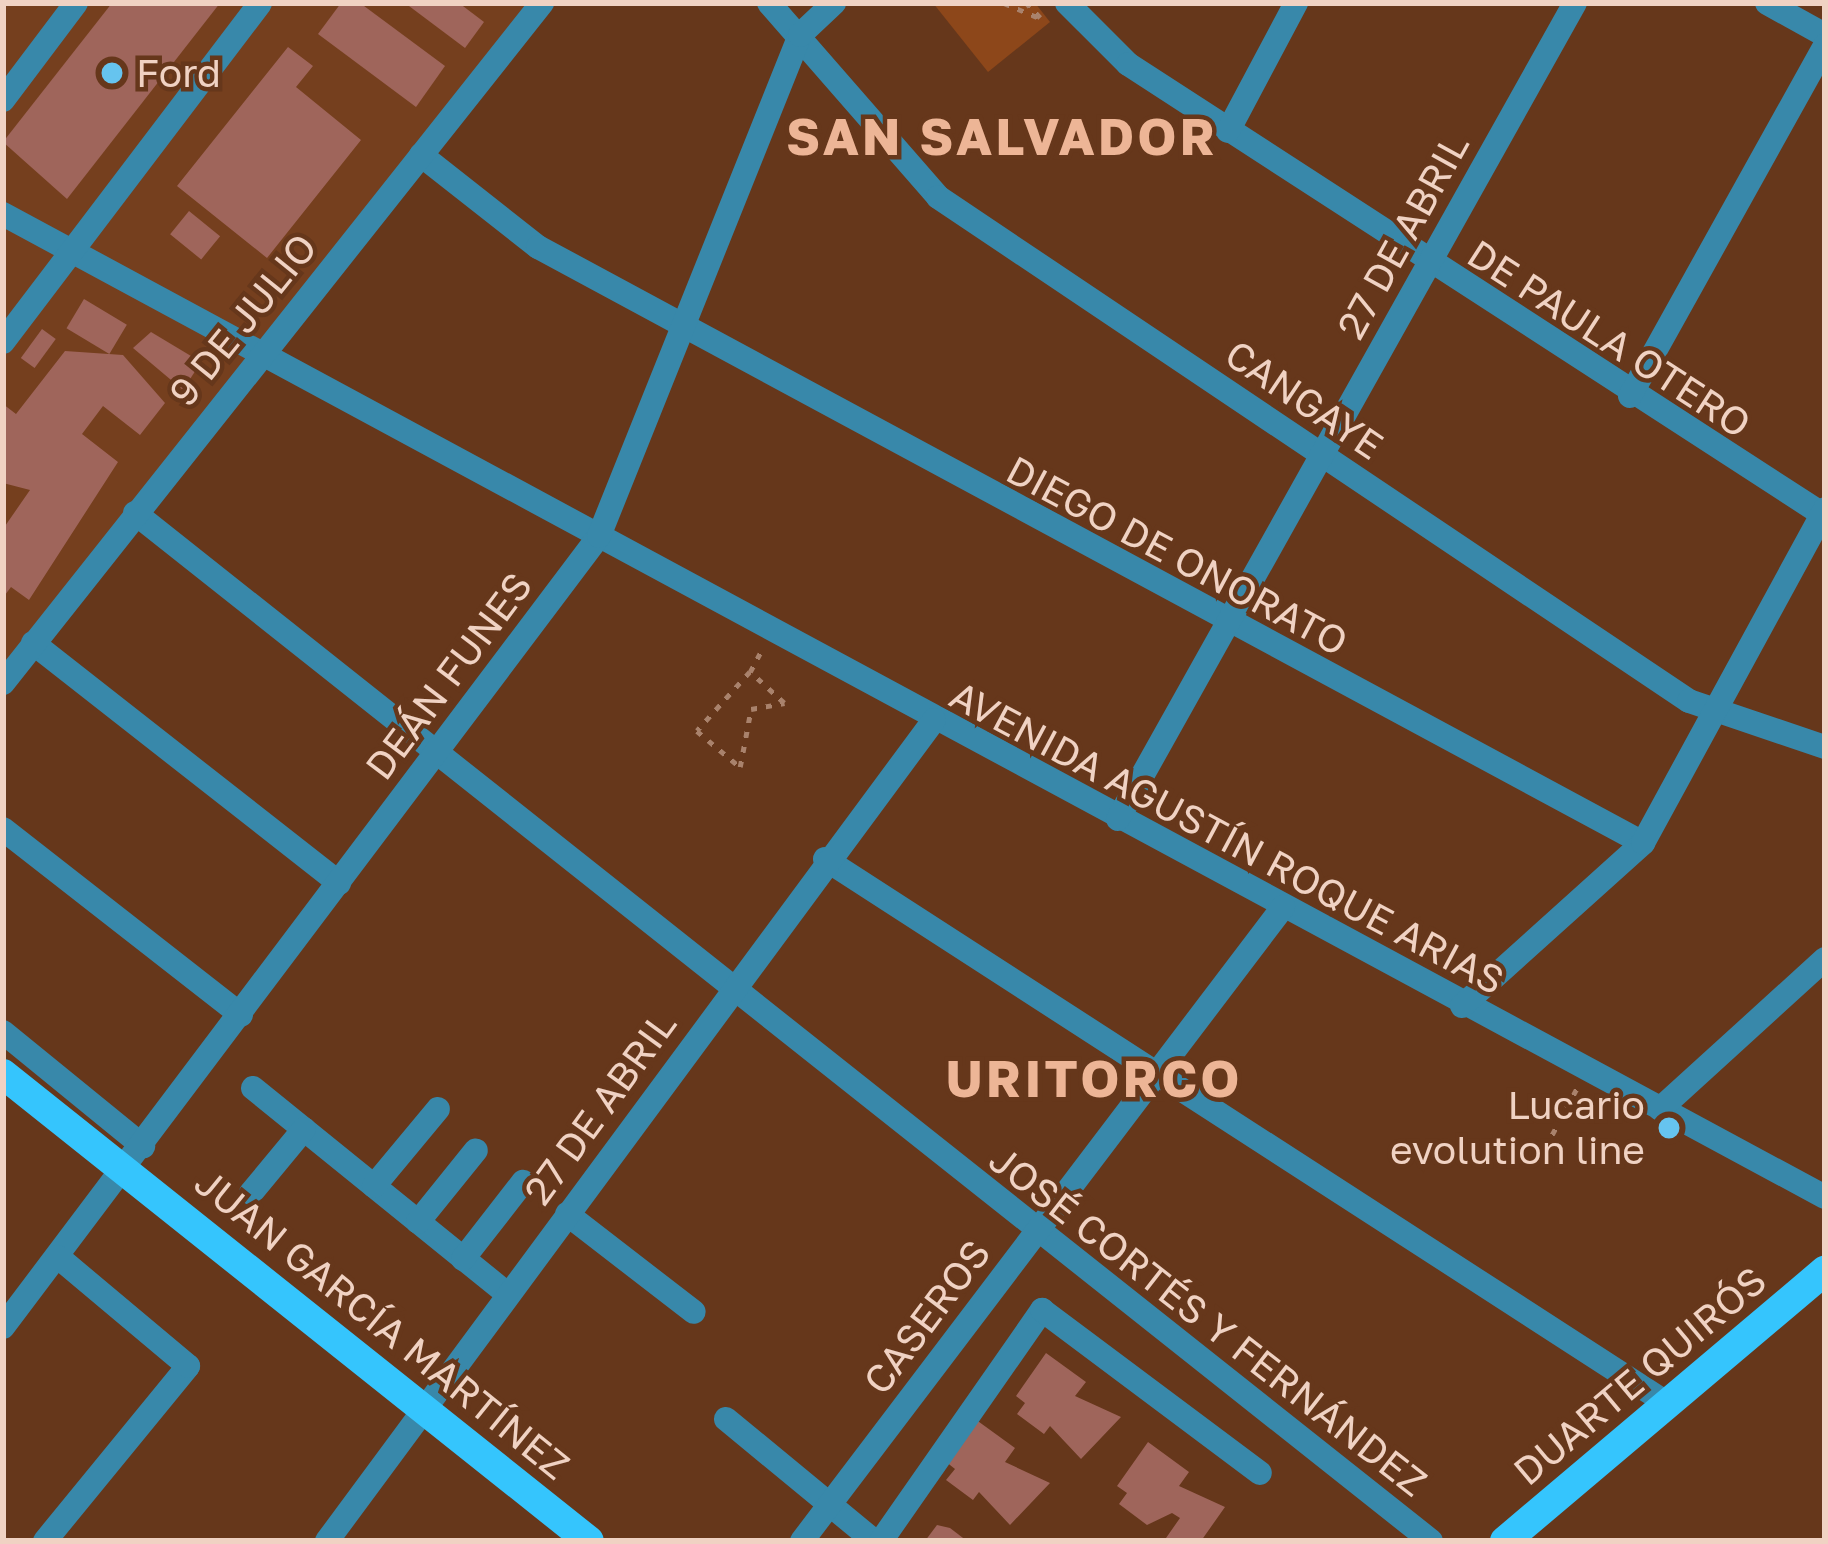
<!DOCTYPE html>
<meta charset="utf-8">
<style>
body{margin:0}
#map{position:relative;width:1828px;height:1544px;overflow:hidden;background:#66371b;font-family:"Golos Text",sans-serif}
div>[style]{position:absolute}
.built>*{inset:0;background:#753f1e}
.green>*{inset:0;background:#8d471a}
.building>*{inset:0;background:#9f655b;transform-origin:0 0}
.path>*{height:4.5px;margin-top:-2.25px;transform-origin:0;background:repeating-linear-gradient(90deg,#a9826c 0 6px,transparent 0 15px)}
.minor>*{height:24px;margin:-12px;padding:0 12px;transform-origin:12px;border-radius:12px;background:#3888aa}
.major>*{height:30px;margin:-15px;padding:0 15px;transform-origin:15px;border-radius:15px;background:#35c5fd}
.dots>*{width:33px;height:33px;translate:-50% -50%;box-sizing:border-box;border:6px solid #66371b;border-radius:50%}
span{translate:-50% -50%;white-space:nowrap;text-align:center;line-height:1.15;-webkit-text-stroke:9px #66371b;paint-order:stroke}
.poi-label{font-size:39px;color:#f0d2c3}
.left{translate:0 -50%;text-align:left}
.right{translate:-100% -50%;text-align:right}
.street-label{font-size:39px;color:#f0d2c3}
.district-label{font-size:51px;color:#edb596;font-weight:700;letter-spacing:3px}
.frame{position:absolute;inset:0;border:6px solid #f0d2c3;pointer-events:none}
</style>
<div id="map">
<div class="built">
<div style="clip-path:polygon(3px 3px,536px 3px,3px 687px)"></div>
</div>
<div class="green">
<div style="clip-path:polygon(933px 3px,1035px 3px,1050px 22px,988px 72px)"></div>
</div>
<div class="building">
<div style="clip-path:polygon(112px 3px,220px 3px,67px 199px,3px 142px)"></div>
<div style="clip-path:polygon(341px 3px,360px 3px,445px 66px,416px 107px,318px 34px)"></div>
<div style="clip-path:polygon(405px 3px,459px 3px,484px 22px,465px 48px)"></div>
<div style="clip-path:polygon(288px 47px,313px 66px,296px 87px,361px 140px,267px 258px,177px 186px)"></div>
<div style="left:189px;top:211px;width:40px;height:30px;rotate:39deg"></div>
<div style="left:84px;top:299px;width:50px;height:34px;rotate:31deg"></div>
<div style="left:42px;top:329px;width:17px;height:36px;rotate:36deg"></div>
<div style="clip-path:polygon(151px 332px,201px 362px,183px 390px,133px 348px)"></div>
<div style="clip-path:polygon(65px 351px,123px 355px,165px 403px,140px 435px,103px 406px,82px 434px,118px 462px,29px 600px,11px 587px,5px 595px,3px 619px,3px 529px,30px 490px,3px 483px,3px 404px,16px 414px)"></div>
<div style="clip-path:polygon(1046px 1353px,1086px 1382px,1075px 1396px,1121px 1417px,1081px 1459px,1050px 1426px,1044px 1434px,1017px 1414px,1025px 1403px,1016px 1396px)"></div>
<div style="clip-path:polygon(975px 1419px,1015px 1448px,1005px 1462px,1050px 1483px,1010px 1525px,979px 1492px,973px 1500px,946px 1480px,955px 1469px,945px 1461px)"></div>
<div style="clip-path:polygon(1148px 1442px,1189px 1472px,1179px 1486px,1225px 1507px,1201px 1541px,1166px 1538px,1180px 1518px,1172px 1513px,1147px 1525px,1119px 1504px,1127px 1493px,1117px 1486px)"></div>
<div style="clip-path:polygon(937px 1525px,950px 1528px,967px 1541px,925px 1541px)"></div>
</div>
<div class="path">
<div style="left:1004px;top:3px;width:39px;rotate:23deg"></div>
<div style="left:1040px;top:18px;width:21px;rotate:-133deg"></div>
<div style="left:750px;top:672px;width:79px;rotate:131.9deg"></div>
<div style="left:697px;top:731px;width:56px;rotate:39.9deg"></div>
<div style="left:740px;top:767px;width:59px;rotate:-79.3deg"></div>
<div style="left:751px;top:709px;width:34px;rotate:-10deg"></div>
<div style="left:784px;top:703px;width:46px;rotate:-137.6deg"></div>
<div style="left:750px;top:672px;width:26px;rotate:-62deg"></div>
<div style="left:1538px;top:1161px;width:85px;rotate:-61.9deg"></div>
</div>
<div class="minor">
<div style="left:769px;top:3px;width:257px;rotate:48.9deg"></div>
<div style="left:938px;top:197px;width:904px;rotate:33.87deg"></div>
<div style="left:1689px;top:701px;width:144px;rotate:18.7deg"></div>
<div style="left:1067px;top:3px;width:86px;rotate:45deg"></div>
<div style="left:1128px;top:64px;width:831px;rotate:32.96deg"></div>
<div style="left:1767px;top:3px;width:66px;rotate:28.9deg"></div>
<div style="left:3px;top:100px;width:121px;rotate:-53deg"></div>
<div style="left:1228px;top:131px;width:145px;rotate:-62deg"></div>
<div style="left:421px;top:155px;width:149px;rotate:38.2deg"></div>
<div style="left:538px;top:247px;width:1255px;rotate:28.34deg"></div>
<div style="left:3px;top:214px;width:2070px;rotate:28.35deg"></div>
<div style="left:3px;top:342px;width:425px;rotate:-52.8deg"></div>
<div style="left:1630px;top:396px;width:401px;rotate:-60.9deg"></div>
<div style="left:135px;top:513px;width:1654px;rotate:38.42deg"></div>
<div style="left:33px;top:643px;width:389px;rotate:38.1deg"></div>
<div style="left:3px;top:683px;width:868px;rotate:-51.6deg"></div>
<div style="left:1118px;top:819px;width:935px;rotate:-60.75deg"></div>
<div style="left:3px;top:829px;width:302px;rotate:38deg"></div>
<div style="left:825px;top:859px;width:1004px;rotate:32.88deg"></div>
<div style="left:1462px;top:1006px;width:244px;rotate:-42deg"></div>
<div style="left:1643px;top:843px;width:380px;rotate:-61.4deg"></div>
<div style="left:3px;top:1032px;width:181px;rotate:39.2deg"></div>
<div style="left:253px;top:1088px;width:327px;rotate:39deg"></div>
<div style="left:1660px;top:1109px;width:223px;rotate:-42.3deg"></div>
<div style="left:374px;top:1186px;width:100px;rotate:-50.3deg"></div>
<div style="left:251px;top:1193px;width:83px;rotate:-50.4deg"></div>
<div style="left:567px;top:1214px;width:160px;rotate:37.7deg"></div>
<div style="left:418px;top:1222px;width:92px;rotate:-51.1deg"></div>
<div style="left:463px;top:1259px;width:98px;rotate:-52.1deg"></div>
<div style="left:3px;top:1327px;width:990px;rotate:-53deg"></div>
<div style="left:599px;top:536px;width:540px;rotate:-68.14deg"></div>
<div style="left:800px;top:35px;width:47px;rotate:-43.3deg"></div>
<div style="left:726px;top:1419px;width:192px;rotate:39.5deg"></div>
<div style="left:45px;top:1541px;width:226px;rotate:-50.7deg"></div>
<div style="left:188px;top:1366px;width:170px;rotate:-140deg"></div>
<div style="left:327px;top:1541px;width:1021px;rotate:-53.52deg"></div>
<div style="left:802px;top:1541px;width:796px;rotate:-52.81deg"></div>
<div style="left:881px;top:1541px;width:282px;rotate:-55.1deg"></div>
<div style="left:1042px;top:1310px;width:272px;rotate:36.8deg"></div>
</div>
<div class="major">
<div style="left:3px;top:1074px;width:749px;rotate:38.55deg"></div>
<div style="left:1505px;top:1541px;width:419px;rotate:-40.2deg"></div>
</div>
<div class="dots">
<div style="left:112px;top:73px;background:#66c4ef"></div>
<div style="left:1669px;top:1128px;background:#66c4ef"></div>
</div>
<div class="poi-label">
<span class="left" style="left:136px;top:73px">Ford</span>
<span class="right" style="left:1645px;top:1128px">Lucario<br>evolution line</span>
</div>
<div class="street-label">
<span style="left:1403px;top:236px;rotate:-61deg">27 DE ABRIL</span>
<span style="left:243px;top:320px;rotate:-51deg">9 DE JULIO</span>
<span style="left:1609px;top:339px;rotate:33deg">DE PAULA OTERO</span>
<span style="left:1304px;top:400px;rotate:34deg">CANGAYE</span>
<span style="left:1177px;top:556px;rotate:28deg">DIEGO DE ONORATO</span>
<span style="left:449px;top:676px;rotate:-53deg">DEÁN FUNES</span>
<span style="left:1227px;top:838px;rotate:28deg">AVENIDA AGUSTÍN ROQUE ARIAS</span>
<span style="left:600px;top:1108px;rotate:-54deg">27 DE ABRIL</span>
<span style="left:927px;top:1317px;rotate:-53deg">CASEROS</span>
<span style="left:1208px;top:1321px;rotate:38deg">JOSÉ CORTÉS Y FERNÁNDEZ</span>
<span style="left:382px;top:1324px;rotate:39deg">JUAN GARCÍA MARTÍNEZ</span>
<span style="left:1640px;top:1376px;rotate:-40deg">DUARTE QUIRÓS</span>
</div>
<div class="district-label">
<span style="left:1002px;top:136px">SAN SALVADOR</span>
<span style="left:1094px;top:1078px">URITORCO</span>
</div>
<div class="frame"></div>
</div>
